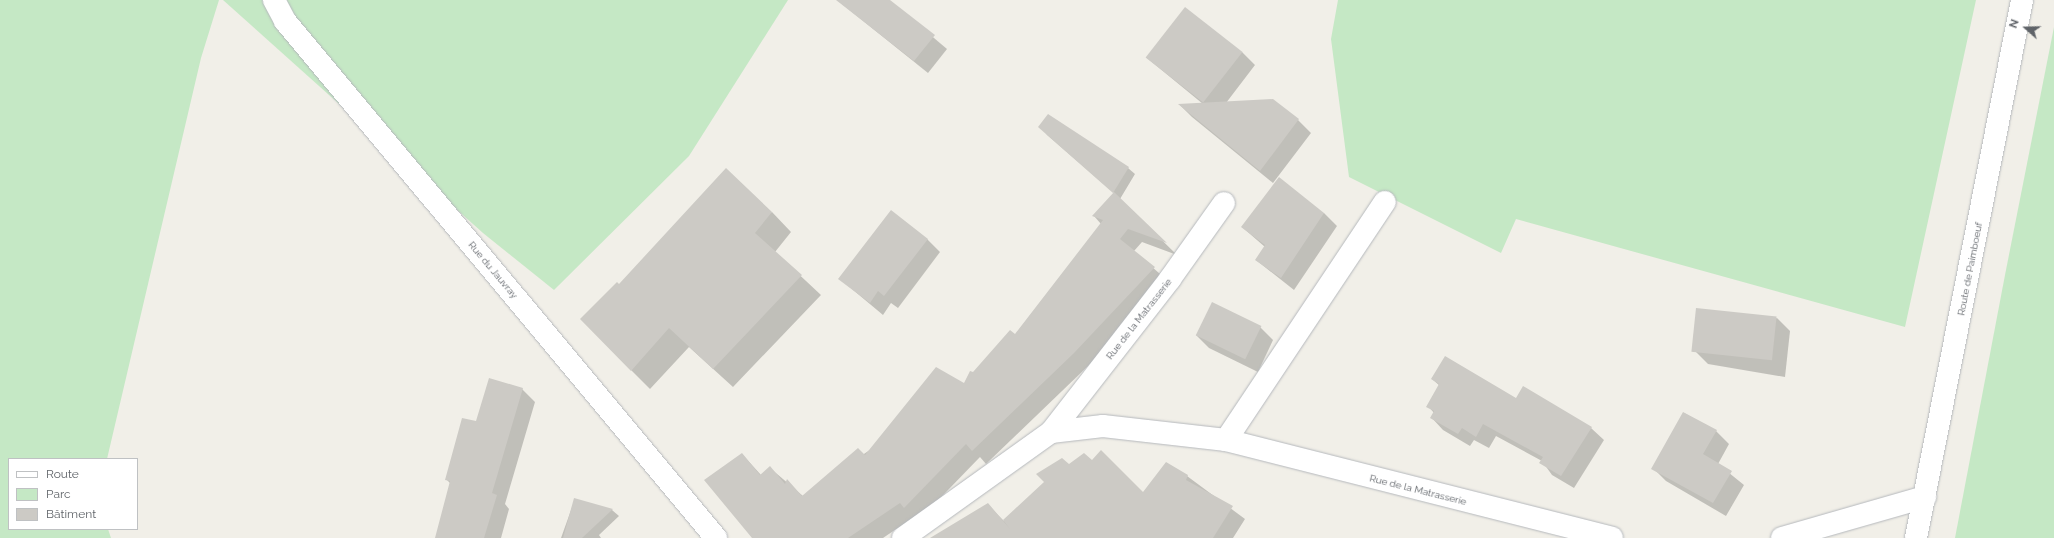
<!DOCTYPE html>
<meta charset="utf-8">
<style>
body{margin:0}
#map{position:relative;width:2054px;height:538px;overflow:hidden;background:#f1efe8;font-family:Raleway,sans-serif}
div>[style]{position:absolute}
.green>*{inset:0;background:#c5e8c5}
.shadow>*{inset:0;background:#0003}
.building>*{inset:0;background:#cccac5;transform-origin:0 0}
.roads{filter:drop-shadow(0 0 1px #b5b8bc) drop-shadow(0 0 1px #b5b8bc)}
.minor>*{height:22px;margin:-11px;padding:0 11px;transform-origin:11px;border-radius:11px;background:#fff}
span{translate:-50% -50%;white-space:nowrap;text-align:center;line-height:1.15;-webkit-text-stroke:4px #fff;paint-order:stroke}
.street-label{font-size:10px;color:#5f6368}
.legend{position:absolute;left:8px;top:458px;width:130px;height:72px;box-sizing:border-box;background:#fff;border:1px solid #bfc1c3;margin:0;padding:5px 7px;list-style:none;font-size:12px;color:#5f6368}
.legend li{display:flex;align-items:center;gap:8px;height:20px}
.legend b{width:20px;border:1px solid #bfc1c3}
.north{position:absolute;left:2006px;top:8px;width:40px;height:40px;-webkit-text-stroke:3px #fff;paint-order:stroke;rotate:290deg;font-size:11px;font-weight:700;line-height:16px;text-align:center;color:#5f6368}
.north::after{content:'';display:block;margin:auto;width:14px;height:18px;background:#5f6368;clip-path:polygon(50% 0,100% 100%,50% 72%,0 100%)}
</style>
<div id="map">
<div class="green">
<div style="clip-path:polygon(0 0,219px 0,201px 58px,107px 459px,9px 459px,9px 529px,108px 529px,111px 538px,0 538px)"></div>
<div style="clip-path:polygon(223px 0,788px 0,689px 156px,554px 290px,483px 233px)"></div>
<div style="clip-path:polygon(1338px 0,1976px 0,1905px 327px,1516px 219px,1501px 253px,1349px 177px,1331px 39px)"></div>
<div style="clip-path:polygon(2054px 27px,2054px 538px,1955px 538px,2005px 275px)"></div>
</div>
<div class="shadow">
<div style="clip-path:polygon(837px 0,889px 0,947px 49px,928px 73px)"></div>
<div style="clip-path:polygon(1242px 52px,1255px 65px,1226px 103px,1298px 120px,1311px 133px,1273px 183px,1192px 117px,1180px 105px,1203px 104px,1147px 58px)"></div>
<div style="clip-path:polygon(1046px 134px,1128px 168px,1135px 174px,1120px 199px,1177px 255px,1142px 242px,1134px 251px,1168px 281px,1088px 366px,986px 464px,980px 457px,918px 521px,914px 517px,883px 538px,753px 538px,742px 454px,761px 475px,770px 468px,803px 496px,964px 385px,1015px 335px,1101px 224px,1094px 216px,1114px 193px)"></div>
<div style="clip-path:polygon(772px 212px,791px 232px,775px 252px,821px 295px,733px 387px,689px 347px,650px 389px,631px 370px,619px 286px)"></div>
<div style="clip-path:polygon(1324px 213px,1337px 226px,1294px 290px,1256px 260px,1265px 247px,1242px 227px)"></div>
<div style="clip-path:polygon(927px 239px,940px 252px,898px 308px,891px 303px,883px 315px,840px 279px)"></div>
<div style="clip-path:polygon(1777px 318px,1790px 331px,1785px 377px,1708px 364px,1695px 351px)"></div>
<div style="clip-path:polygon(1260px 327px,1273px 340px,1258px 372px,1209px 348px,1196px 335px)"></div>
<div style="clip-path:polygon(1432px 379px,1516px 400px,1591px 428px,1604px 440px,1574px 488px,1552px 475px,1542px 461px,1496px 436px,1489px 448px,1474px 440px,1470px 446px,1443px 430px,1431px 417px,1434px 413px,1428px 406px,1440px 386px)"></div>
<div style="clip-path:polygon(522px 389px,535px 402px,505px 504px,509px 509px,501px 538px,436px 538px,451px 484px,446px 479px,477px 422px)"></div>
<div style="clip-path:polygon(1684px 413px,1716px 431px,1729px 444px,1718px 464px,1744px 485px,1726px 516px,1666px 481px,1653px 468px)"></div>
<div style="clip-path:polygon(1092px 462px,1143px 493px,1187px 476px,1245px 519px,1233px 538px,932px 538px,988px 505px,1004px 521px,1045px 482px,1069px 466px)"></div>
<div style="clip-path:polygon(575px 499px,612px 510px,619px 516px,599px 535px,601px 538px,561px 538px)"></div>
</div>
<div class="building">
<div style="clip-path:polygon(836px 0,890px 0,935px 35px,914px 61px)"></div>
<div style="left:1185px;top:7px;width:73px;height:64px;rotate:38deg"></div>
<div style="clip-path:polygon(1273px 99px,1299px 119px,1260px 171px,1178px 104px)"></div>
<div style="clip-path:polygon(1048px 114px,1129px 167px,1113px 193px,1038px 127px)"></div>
<div style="clip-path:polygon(726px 168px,772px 212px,755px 233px,802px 275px,713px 369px,669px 328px,631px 371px,580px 319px,617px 282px,619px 284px)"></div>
<div style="clip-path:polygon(1279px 177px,1324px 213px,1281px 278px,1255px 260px,1265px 245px,1241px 227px)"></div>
<div style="clip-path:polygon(1114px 192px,1167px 243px,1128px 229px,1120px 239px,1155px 267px,1074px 353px,972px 451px,966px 444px,904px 508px,900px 503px,848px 538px,752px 538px,704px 480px,742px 453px,760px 475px,770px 466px,785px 484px,787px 479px,802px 496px,858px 448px,865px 455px,936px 367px,964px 383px,970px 371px,973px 372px,1010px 330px,1015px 334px,1103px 220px,1092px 216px)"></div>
<div style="clip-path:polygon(891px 210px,928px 239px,884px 296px,878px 291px,870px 303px,838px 279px)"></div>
<div style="left:1212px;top:302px;width:55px;height:37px;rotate:26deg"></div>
<div style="left:1696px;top:308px;width:81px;height:44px;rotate:6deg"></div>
<div style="clip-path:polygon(1445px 356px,1516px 398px,1523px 386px,1592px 427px,1561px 476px,1539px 463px,1543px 457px,1483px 424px,1476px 437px,1462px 428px,1458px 434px,1430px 418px,1434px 411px,1426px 407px,1439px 384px,1431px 379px)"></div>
<div style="clip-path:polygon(489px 378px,523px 388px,492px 493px,497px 495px,484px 538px,435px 538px,450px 481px,445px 480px,462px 418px,476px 421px)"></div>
<div style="clip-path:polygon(1683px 412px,1717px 430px,1703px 454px,1732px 471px,1713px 503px,1651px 469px)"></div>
<div style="clip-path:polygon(1101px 450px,1143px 492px,1166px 462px,1188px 475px,1186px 480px,1233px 506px,1213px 538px,930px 538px,988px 503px,1010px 529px,1003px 520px,1044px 482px,1036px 474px,1062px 458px,1069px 464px,1084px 453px,1092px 460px)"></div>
<div style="clip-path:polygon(574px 498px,613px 509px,582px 538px,563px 538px)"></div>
</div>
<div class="roads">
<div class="minor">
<div style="left:274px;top:0;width:24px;rotate:62deg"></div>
<div style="left:285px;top:21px;width:673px;rotate:50.18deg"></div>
<div style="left:1051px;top:432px;width:52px;rotate:-6.6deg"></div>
<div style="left:1103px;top:426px;width:124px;rotate:6.5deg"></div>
<div style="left:1226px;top:440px;width:398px;rotate:14.2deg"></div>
<div style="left:1226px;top:440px;width:286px;rotate:-56.3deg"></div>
<div style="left:903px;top:538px;width:182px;rotate:-35.6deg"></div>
<div style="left:1051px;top:432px;width:194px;rotate:-52.1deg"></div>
<div style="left:1170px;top:279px;width:93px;rotate:-54.6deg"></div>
<div style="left:1782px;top:538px;width:149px;rotate:-16deg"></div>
<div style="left:1916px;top:538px;width:548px;rotate:-78.85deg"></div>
</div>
</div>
<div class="street-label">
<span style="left:1970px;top:269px;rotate:-79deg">Route de Paimboeuf</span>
<span style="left:493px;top:270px;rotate:50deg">Rue du Jauvray</span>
<span style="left:1139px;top:319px;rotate:-52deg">Rue de la Matrasserie</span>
<span style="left:1418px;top:490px;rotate:14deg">Rue de la Matrasserie</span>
</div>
<ul class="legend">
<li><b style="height:5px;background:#fff"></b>Route</li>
<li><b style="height:11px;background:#c5e8c5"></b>Parc</li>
<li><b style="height:11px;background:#cccac5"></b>Bâtiment</li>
</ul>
<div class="north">N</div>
</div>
